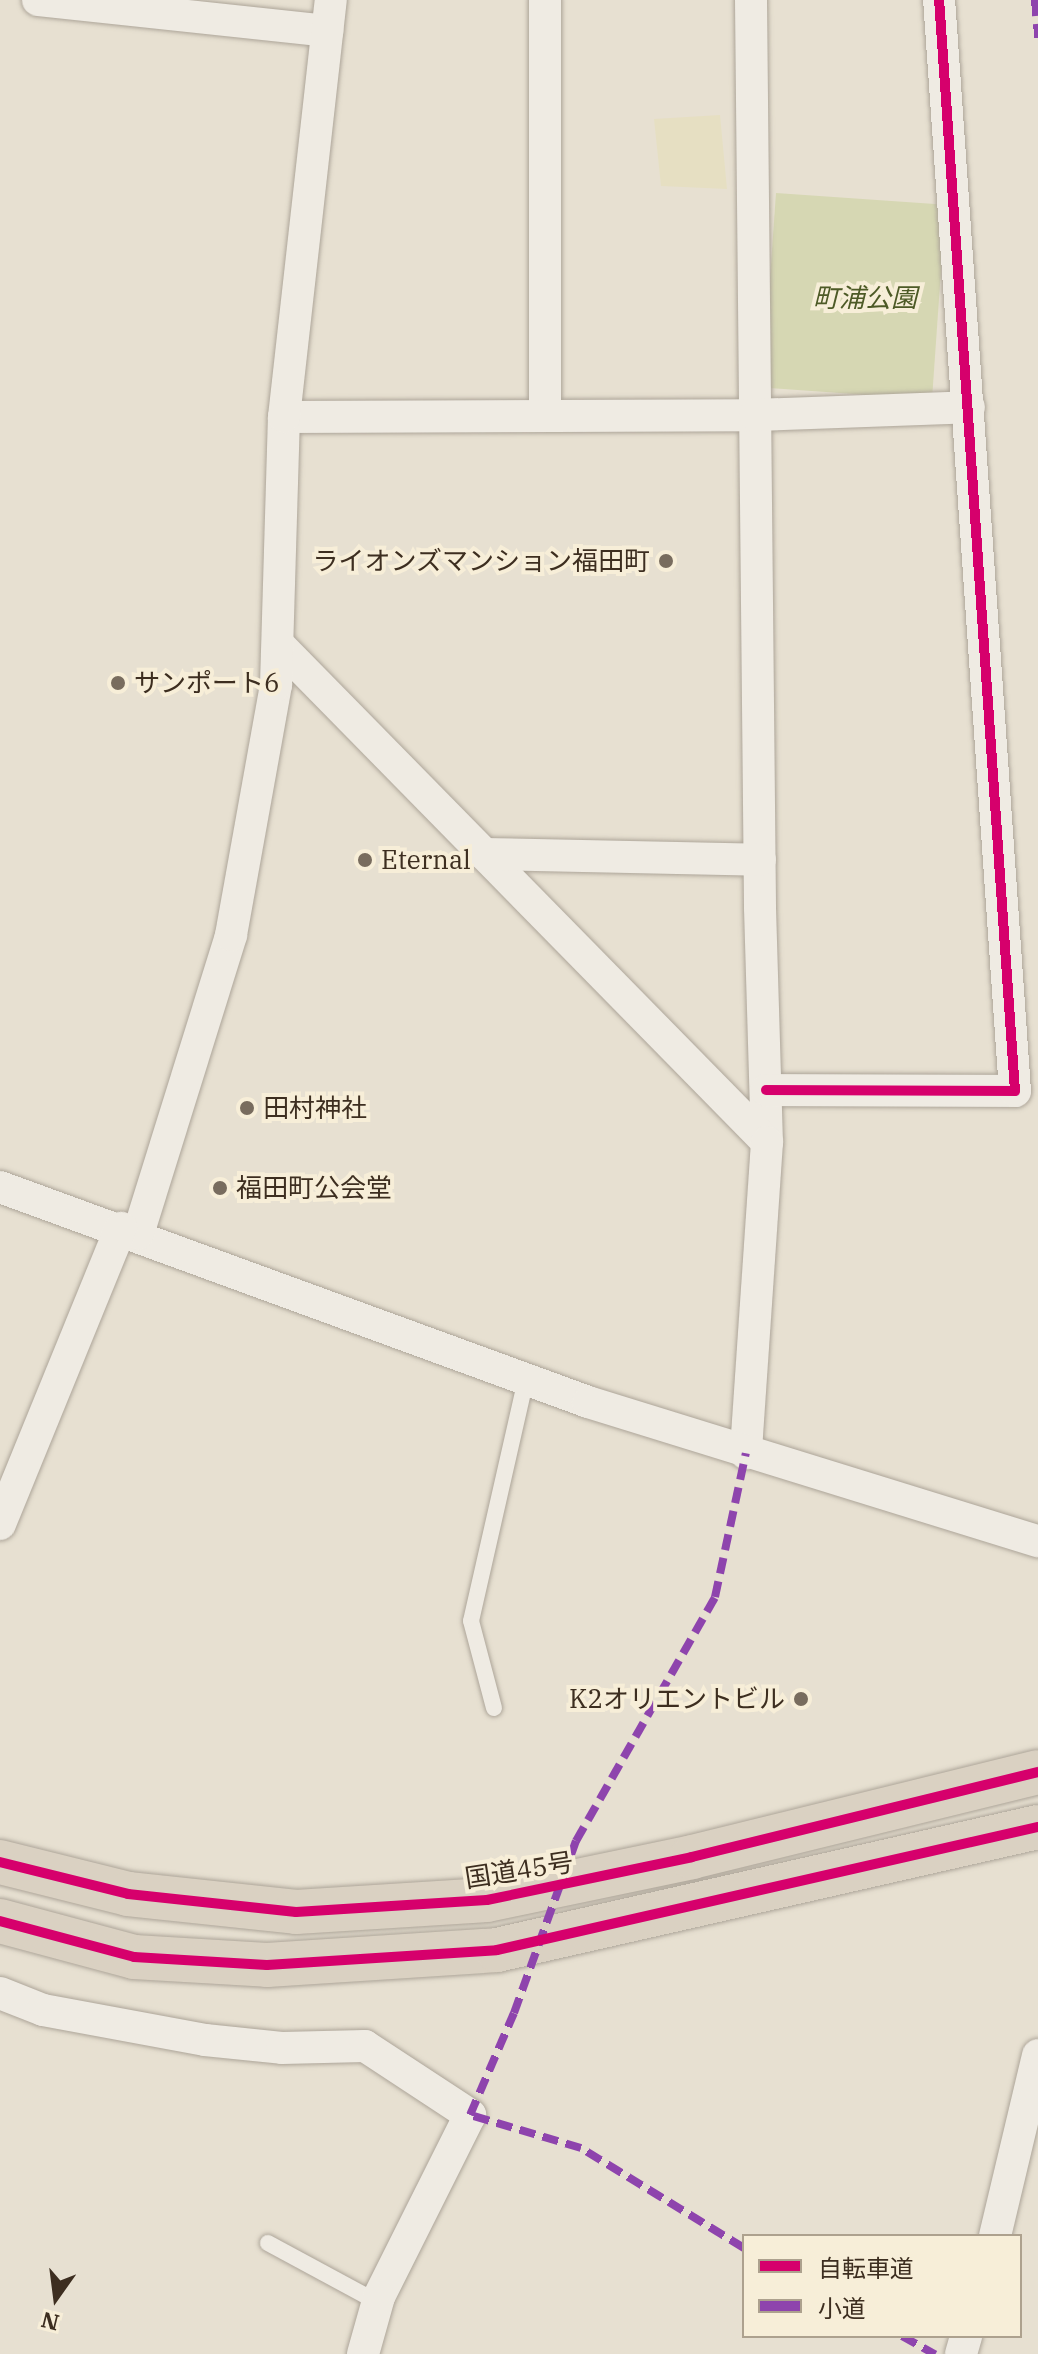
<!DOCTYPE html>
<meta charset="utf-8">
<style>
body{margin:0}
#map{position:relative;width:1038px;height:2354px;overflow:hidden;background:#e7e0d1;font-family:"IBM Plex Serif","Noto Sans JP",serif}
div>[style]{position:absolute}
.farmland>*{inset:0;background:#e6dfc2}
.green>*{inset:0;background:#d6d7b3;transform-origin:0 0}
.roads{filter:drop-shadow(0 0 2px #ada599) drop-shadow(0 0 2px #ada599)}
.lane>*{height:16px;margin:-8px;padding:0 8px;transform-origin:8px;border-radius:8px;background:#efebe3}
.street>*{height:32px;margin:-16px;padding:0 16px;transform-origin:16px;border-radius:16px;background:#efebe3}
.highway>*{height:44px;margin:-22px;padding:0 22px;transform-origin:22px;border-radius:22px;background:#dad1c2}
.quiet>*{height:8px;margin-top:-4px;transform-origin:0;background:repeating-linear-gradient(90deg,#8e44ad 0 16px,transparent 0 24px)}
.cycleway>*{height:10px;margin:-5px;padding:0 5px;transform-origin:5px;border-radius:5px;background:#d6006c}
.dots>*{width:22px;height:22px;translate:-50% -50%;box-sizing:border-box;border:4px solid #f7eed8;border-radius:50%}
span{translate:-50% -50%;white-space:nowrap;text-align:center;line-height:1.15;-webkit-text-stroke:8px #f7eed8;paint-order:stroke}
.park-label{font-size:26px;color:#4d5a26;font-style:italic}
.poi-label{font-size:26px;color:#3d2e20}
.right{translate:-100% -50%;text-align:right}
.left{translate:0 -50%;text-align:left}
.street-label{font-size:26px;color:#3d2e20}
.legend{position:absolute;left:742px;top:2234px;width:280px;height:104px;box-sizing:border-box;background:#f7eed8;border:2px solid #ada18e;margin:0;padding:10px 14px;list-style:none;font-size:24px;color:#3d2e20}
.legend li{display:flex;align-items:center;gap:16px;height:40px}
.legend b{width:40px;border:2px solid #ada18e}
.north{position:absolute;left:16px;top:2258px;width:80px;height:80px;-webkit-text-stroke:6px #f7eed8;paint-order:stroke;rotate:194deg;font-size:22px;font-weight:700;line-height:32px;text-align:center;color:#3d2e20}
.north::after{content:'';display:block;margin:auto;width:28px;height:36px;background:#3d2e20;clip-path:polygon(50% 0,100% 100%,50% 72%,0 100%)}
</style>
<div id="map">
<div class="farmland">
<div style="clip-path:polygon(720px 115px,727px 189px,661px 186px,654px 119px)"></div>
</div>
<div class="green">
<div style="left:776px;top:193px;width:170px;height:195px;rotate:4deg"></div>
</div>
<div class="roads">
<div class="lane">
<div style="left:494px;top:1708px;width:90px;rotate:-104.8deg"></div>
<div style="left:471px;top:1621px;width:248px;rotate:-77.2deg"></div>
<div style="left:268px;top:2243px;width:124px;rotate:28.4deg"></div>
</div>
<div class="street">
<div style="left:38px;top:0;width:291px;rotate:6.1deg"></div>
<div style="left:751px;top:0;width:908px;rotate:89.43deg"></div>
<div style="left:760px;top:908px;width:234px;rotate:88.3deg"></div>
<div style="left:545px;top:416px;width:416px;rotate:-90deg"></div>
<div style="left:284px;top:417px;width:471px;rotate:-0.2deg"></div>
<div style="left:755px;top:415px;width:214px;rotate:-2.1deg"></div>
<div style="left:281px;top:647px;width:694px;rotate:45.53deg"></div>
<div style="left:767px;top:1142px;width:312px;rotate:93.9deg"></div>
<div style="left:484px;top:854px;width:276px;rotate:1.2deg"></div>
<div style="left:766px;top:1090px;width:249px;rotate:0.2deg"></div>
<div style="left:1015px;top:1091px;width:1094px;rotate:-93.98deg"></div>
<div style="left:0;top:1187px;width:626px;rotate:20.08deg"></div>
<div style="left:588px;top:1402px;width:471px;rotate:17.2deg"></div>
<div style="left:138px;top:1234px;width:313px;rotate:-72.7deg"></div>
<div style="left:231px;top:935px;width:254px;rotate:-79.8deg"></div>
<div style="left:276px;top:685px;width:268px;rotate:-88.3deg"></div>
<div style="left:284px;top:417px;width:420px;rotate:-83.6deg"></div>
<div style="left:0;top:1524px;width:320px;rotate:-67.8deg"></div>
<div style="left:0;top:1993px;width:46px;rotate:21.6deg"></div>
<div style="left:43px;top:2010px;width:165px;rotate:10.5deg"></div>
<div style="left:205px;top:2040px;width:77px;rotate:5.9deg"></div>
<div style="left:282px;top:2048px;width:83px;rotate:-1.4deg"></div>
<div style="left:365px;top:2046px;width:126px;rotate:33.3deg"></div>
<div style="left:470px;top:2115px;width:203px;rotate:116.6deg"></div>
<div style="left:379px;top:2297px;width:59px;rotate:105.7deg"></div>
<div style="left:995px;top:2236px;width:186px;rotate:-76.6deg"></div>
<div style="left:961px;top:2354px;width:19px;rotate:-74deg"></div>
</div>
<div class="highway">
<div style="left:0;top:1862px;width:132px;rotate:14deg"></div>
<div style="left:128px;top:1894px;width:169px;rotate:6.1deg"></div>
<div style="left:296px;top:1912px;width:191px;rotate:-3.6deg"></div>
<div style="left:487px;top:1900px;width:209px;rotate:-11.8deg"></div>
<div style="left:692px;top:1857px;width:356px;rotate:-13.8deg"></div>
<div style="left:0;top:1921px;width:139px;rotate:15deg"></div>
<div style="left:134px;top:1957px;width:133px;rotate:3.4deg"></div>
<div style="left:267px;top:1965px;width:230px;rotate:-3.7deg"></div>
<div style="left:497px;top:1950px;width:555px;rotate:-12.81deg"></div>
</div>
</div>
<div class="quiet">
<div style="left:1035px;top:0;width:38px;rotate:85deg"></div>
<div style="left:744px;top:2248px;width:191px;rotate:-148.5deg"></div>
<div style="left:581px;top:2148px;width:116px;rotate:-163.4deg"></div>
<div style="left:470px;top:2115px;width:111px;rotate:-66.7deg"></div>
<div style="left:514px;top:2013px;width:183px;rotate:-70.2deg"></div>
<div style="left:576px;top:1841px;width:281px;rotate:-60.3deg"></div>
<div style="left:715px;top:1597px;width:147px;rotate:-77.9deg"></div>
<div style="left:902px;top:2336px;width:38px;rotate:29deg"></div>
</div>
<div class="cycleway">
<div style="left:766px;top:1090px;width:249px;rotate:0.2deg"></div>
<div style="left:1015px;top:1091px;width:1094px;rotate:-93.98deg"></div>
<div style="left:0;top:1862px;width:132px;rotate:14deg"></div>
<div style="left:128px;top:1894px;width:169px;rotate:6.1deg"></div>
<div style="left:296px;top:1912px;width:191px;rotate:-3.6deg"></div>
<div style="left:487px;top:1900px;width:209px;rotate:-11.8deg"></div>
<div style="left:692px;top:1857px;width:356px;rotate:-13.8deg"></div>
<div style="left:0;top:1921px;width:139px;rotate:15deg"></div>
<div style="left:134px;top:1957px;width:133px;rotate:3.4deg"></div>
<div style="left:267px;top:1965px;width:230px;rotate:-3.7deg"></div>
<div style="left:497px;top:1950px;width:555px;rotate:-12.81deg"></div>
</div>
<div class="dots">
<div style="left:666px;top:561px;background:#786c5e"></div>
<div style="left:118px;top:683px;background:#786c5e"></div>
<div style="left:365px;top:860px;background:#786c5e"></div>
<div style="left:247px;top:1108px;background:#786c5e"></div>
<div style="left:220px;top:1188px;background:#786c5e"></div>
<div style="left:801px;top:1699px;background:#786c5e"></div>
</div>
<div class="park-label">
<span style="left:865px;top:298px">町浦公園</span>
</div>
<div class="poi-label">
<span class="right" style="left:650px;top:561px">ライオンズマンション福田町</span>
<span class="left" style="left:134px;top:683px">サンポート6</span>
<span class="left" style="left:381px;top:860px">Eternal</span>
<span class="left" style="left:263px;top:1108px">田村神社</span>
<span class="left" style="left:236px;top:1188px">福田町公会堂</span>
<span class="right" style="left:785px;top:1699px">K2オリエントビル</span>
</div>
<div class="street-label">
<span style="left:519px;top:1870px;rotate:-9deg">国道45号</span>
</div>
<ul class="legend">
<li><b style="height:10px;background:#d6006c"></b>自転車道</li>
<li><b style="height:10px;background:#8e44ad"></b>小道</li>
</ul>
<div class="north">N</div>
</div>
